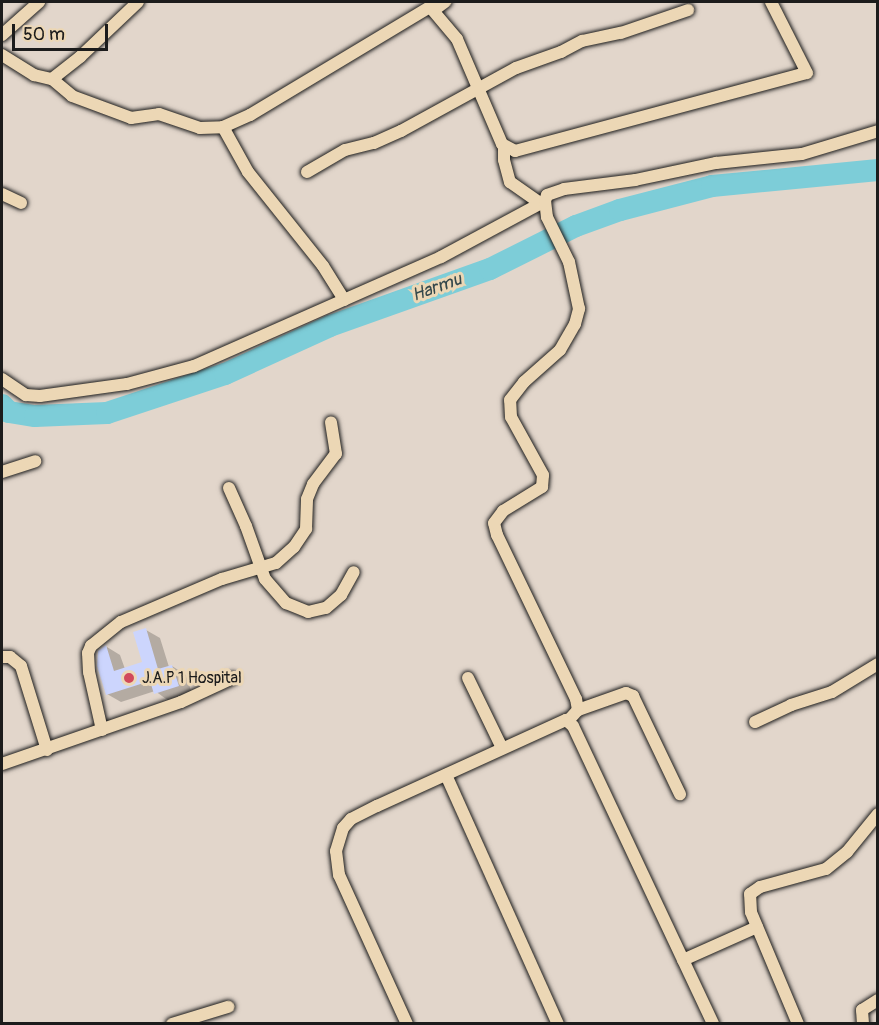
<!DOCTYPE html>
<style>
body{margin:0}
#map{position:relative;width:879px;height:1025px;overflow:hidden;background:#e2d6cb;font-family:Pangolin,sans-serif}
div>[style]{position:absolute}
.shadow>*{inset:0;background:#0003}
.river>*{height:22px;margin:-11px;padding:0 11px;transform-origin:11px;border-radius:11px;background:#7dcdd8}
.building>*{inset:0;background:#ccd5fd}
.roads{filter:drop-shadow(0 0 2px #1c1c1c) drop-shadow(0 0 2px #1c1c1c)}
.street>*{height:12px;margin:-6px;padding:0 6px;transform-origin:6px;border-radius:6px;background:#ecd7b5}
.dots>*{width:16px;height:16px;translate:-50% -50%;box-sizing:border-box;border:3px solid #ecd7b5;border-radius:50%}
span{translate:-50% -50%;white-space:nowrap;text-align:center;line-height:1.15;-webkit-text-stroke:6px #ecd7b5;paint-order:stroke}
.poi-label{font-size:16px;color:#1c1c1c}
.left{translate:0 -50%;text-align:left}
.water-label{font-size:18px;color:#34484b;font-style:italic}
.frame{position:absolute;inset:0;border:3px solid #1c1c1c;pointer-events:none}
.scale{position:absolute;left:12px;top:24px;width:96px;height:27px;box-sizing:border-box;border:3px solid #1c1c1c;border-top:0;padding-left:8px;font-size:18px;line-height:21px;white-space:nowrap;color:#1c1c1c;-webkit-text-stroke:4px #ecd7b5;paint-order:stroke}
</style>
<div id="map">
<div class="shadow">
<div style="clip-path:polygon(146px 630px,160px 638px,169px 667px,172px 666px,186px 675px,192px 694px,169px 701px,155px 691px,121px 702px,107px 694px,107px 647px,120px 655px,125px 669px,144px 663px)"></div>
</div>
<div class="river">
<div style="left:2px;top:405px;width:10px;rotate:45deg"></div>
<div style="left:9px;top:412px;width:26px;rotate:9deg"></div>
<div style="left:35px;top:416px;width:72px;rotate:-2.4deg"></div>
<div style="left:107px;top:413px;width:124px;rotate:-18.3deg"></div>
<div style="left:225px;top:374px;width:115px;rotate:-24.6deg"></div>
<div style="left:330px;top:326px;width:170px;rotate:-19.6deg"></div>
<div style="left:490px;top:269px;width:96px;rotate:-26.6deg"></div>
<div style="left:576px;top:226px;width:47px;rotate:-20deg"></div>
<div style="left:620px;top:210px;width:95px;rotate:-14.6deg"></div>
<div style="left:712px;top:186px;width:167px;rotate:-5.5deg"></div>
</div>
<div class="building">
<div style="clip-path:polygon(146px 628px,158px 669px,172px 665px,179px 686px,154px 694px,150px 681px,106px 695px,97px 666px,98px 651px,106px 645px,114px 671px,142px 662px,133px 632px)"></div>
</div>
<div class="roads">
<div class="street">
<div style="left:434px;top:10px;width:14px;rotate:-36deg"></div>
<div style="left:2px;top:35px;width:50px;rotate:-41.7deg"></div>
<div style="left:2px;top:55px;width:38px;rotate:32deg"></div>
<div style="left:34px;top:75px;width:18px;rotate:13deg"></div>
<div style="left:52px;top:79px;width:36px;rotate:-38deg"></div>
<div style="left:80px;top:57px;width:80px;rotate:-43.5deg"></div>
<div style="left:52px;top:79px;width:26px;rotate:40deg"></div>
<div style="left:72px;top:96px;width:63px;rotate:20.4deg"></div>
<div style="left:131px;top:118px;width:28px;rotate:-8deg"></div>
<div style="left:159px;top:114px;width:43px;rotate:18.9deg"></div>
<div style="left:200px;top:128px;width:23px;rotate:-2deg"></div>
<div style="left:223px;top:127px;width:30px;rotate:-24deg"></div>
<div style="left:250px;top:115px;width:210px;rotate:-31deg"></div>
<div style="left:430px;top:7px;width:42px;rotate:49.8deg"></div>
<div style="left:457px;top:39px;width:114px;rotate:66.8deg"></div>
<div style="left:502px;top:144px;width:15px;rotate:28deg"></div>
<div style="left:515px;top:151px;width:302px;rotate:-15deg"></div>
<div style="left:807px;top:73px;width:80px;rotate:-116.9deg"></div>
<div style="left:223px;top:127px;width:51px;rotate:60.9deg"></div>
<div style="left:248px;top:172px;width:120px;rotate:51.4deg"></div>
<div style="left:323px;top:266px;width:40px;rotate:58deg"></div>
<div style="left:504px;top:147px;width:13px;rotate:90deg"></div>
<div style="left:504px;top:160px;width:23px;rotate:75deg"></div>
<div style="left:510px;top:182px;width:37px;rotate:35deg"></div>
<div style="left:307px;top:172px;width:44px;rotate:-30.1deg"></div>
<div style="left:345px;top:150px;width:30px;rotate:-14deg"></div>
<div style="left:374px;top:143px;width:30px;rotate:-24deg"></div>
<div style="left:401px;top:131px;width:131px;rotate:-28.7deg"></div>
<div style="left:516px;top:68px;width:48px;rotate:-19.6deg"></div>
<div style="left:561px;top:52px;width:24px;rotate:-28deg"></div>
<div style="left:582px;top:41px;width:40px;rotate:-12deg"></div>
<div style="left:621px;top:33px;width:71px;rotate:-18.9deg"></div>
<div style="left:2px;top:194px;width:21px;rotate:25deg"></div>
<div style="left:2px;top:379px;width:29px;rotate:34deg"></div>
<div style="left:26px;top:395px;width:14px;rotate:4deg"></div>
<div style="left:40px;top:396px;width:88px;rotate:-7.9deg"></div>
<div style="left:127px;top:384px;width:69px;rotate:-15deg"></div>
<div style="left:194px;top:366px;width:270px;rotate:-23.8deg"></div>
<div style="left:441px;top:257px;width:118px;rotate:-28.3deg"></div>
<div style="left:2px;top:472px;width:35px;rotate:-18deg"></div>
<div style="left:229px;top:488px;width:42px;rotate:65.9deg"></div>
<div style="left:246px;top:526px;width:56px;rotate:70.3deg"></div>
<div style="left:265px;top:579px;width:32px;rotate:49deg"></div>
<div style="left:286px;top:603px;width:24px;rotate:22deg"></div>
<div style="left:308px;top:612px;width:18px;rotate:-13deg"></div>
<div style="left:326px;top:608px;width:20px;rotate:-41deg"></div>
<div style="left:341px;top:595px;width:26px;rotate:-61deg"></div>
<div style="left:2px;top:657px;width:8px"></div>
<div style="left:10px;top:657px;width:14px;rotate:39deg"></div>
<div style="left:21px;top:666px;width:88px;rotate:72.8deg"></div>
<div style="left:468px;top:678px;width:78px;rotate:64.1deg"></div>
<div style="left:578px;top:710px;width:51px;rotate:-19.5deg"></div>
<div style="left:626px;top:693px;width:8px;rotate:23deg"></div>
<div style="left:633px;top:696px;width:109px;rotate:64.4deg"></div>
<div style="left:568px;top:721px;width:15px;rotate:-48deg"></div>
<div style="left:578px;top:710px;width:11px;rotate:-100deg"></div>
<div style="left:576px;top:699px;width:182px;rotate:-115.7deg"></div>
<div style="left:497px;top:535px;width:12px;rotate:-104deg"></div>
<div style="left:494px;top:523px;width:15px;rotate:-53deg"></div>
<div style="left:503px;top:511px;width:46px;rotate:-31.6deg"></div>
<div style="left:542px;top:487px;width:12px;rotate:-85deg"></div>
<div style="left:543px;top:475px;width:66px;rotate:-118.9deg"></div>
<div style="left:511px;top:417px;width:17px;rotate:-93deg"></div>
<div style="left:510px;top:400px;width:23px;rotate:-52deg"></div>
<div style="left:524px;top:382px;width:48px;rotate:-41.6deg"></div>
<div style="left:560px;top:350px;width:30px;rotate:-60deg"></div>
<div style="left:575px;top:324px;width:16px;rotate:-75deg"></div>
<div style="left:579px;top:309px;width:48px;rotate:-102deg"></div>
<div style="left:569px;top:262px;width:50px;rotate:-116.1deg"></div>
<div style="left:547px;top:217px;width:16px;rotate:-97deg"></div>
<div style="left:545px;top:201px;width:6px;rotate:-72deg"></div>
<div style="left:547px;top:195px;width:18px;rotate:-19deg"></div>
<div style="left:564px;top:189px;width:72px;rotate:-7.2deg"></div>
<div style="left:635px;top:180px;width:83px;rotate:-11.9deg"></div>
<div style="left:716px;top:163px;width:86px;rotate:-6deg"></div>
<div style="left:802px;top:154px;width:79px;rotate:-16.8deg"></div>
<div style="left:755px;top:722px;width:40px;rotate:-25deg"></div>
<div style="left:791px;top:705px;width:43px;rotate:-17.6deg"></div>
<div style="left:832px;top:692px;width:54px;rotate:-31.3deg"></div>
<div style="left:102px;top:730px;width:59px;rotate:-102.6deg"></div>
<div style="left:89px;top:672px;width:19px;rotate:-93deg"></div>
<div style="left:88px;top:653px;width:8px;rotate:-67deg"></div>
<div style="left:91px;top:646px;width:38px;rotate:-39deg"></div>
<div style="left:121px;top:622px;width:110px;rotate:-23.1deg"></div>
<div style="left:222px;top:579px;width:56px;rotate:-16.5deg"></div>
<div style="left:276px;top:563px;width:24px;rotate:-42deg"></div>
<div style="left:294px;top:547px;width:22px;rotate:-56deg"></div>
<div style="left:306px;top:529px;width:30px;rotate:-88deg"></div>
<div style="left:307px;top:499px;width:16px;rotate:-68deg"></div>
<div style="left:313px;top:484px;width:38px;rotate:-53deg"></div>
<div style="left:336px;top:454px;width:32px;rotate:-99deg"></div>
<div style="left:2px;top:764px;width:189px;rotate:-19.1deg"></div>
<div style="left:181px;top:702px;width:57px;rotate:-24.8deg"></div>
<div style="left:446px;top:775px;width:273px;rotate:65.8deg"></div>
<div style="left:683px;top:960px;width:81px;rotate:-24deg"></div>
<div style="left:172px;top:1024px;width:59px;rotate:-16.9deg"></div>
<div style="left:407px;top:1024px;width:164px;rotate:-114.5deg"></div>
<div style="left:339px;top:875px;width:24px;rotate:-97deg"></div>
<div style="left:336px;top:851px;width:24px;rotate:-73deg"></div>
<div style="left:343px;top:828px;width:12px;rotate:-48deg"></div>
<div style="left:351px;top:819px;width:29px;rotate:-27deg"></div>
<div style="left:377px;top:806px;width:208px;rotate:-24.5deg"></div>
<div style="left:566px;top:720px;width:9px;rotate:41deg"></div>
<div style="left:573px;top:726px;width:329px;rotate:64.8deg"></div>
<div style="left:798px;top:1024px;width:121px;rotate:-112.8deg"></div>
<div style="left:751px;top:912px;width:18px;rotate:-93deg"></div>
<div style="left:750px;top:894px;width:12px;rotate:-35deg"></div>
<div style="left:760px;top:887px;width:68px;rotate:-15.3deg"></div>
<div style="left:826px;top:869px;width:27px;rotate:-39deg"></div>
<div style="left:847px;top:852px;width:49px;rotate:-50.8deg"></div>
<div style="left:863px;top:1024px;width:14px;rotate:-94deg"></div>
<div style="left:862px;top:1010px;width:19px;rotate:-32deg"></div>
</div>
</div>
<div class="dots">
<div style="left:129px;top:678px;background:#d1495b"></div>
</div>
<div class="poi-label">
<span class="left" style="left:142px;top:678px">J.A.P 1 Hospital</span>
</div>
<div class="water-label">
<span style="left:437px;top:288px;rotate:-20deg">Harmu</span>
</div>
<div class="frame"></div>
<div class="scale">50 m</div>
</div>
